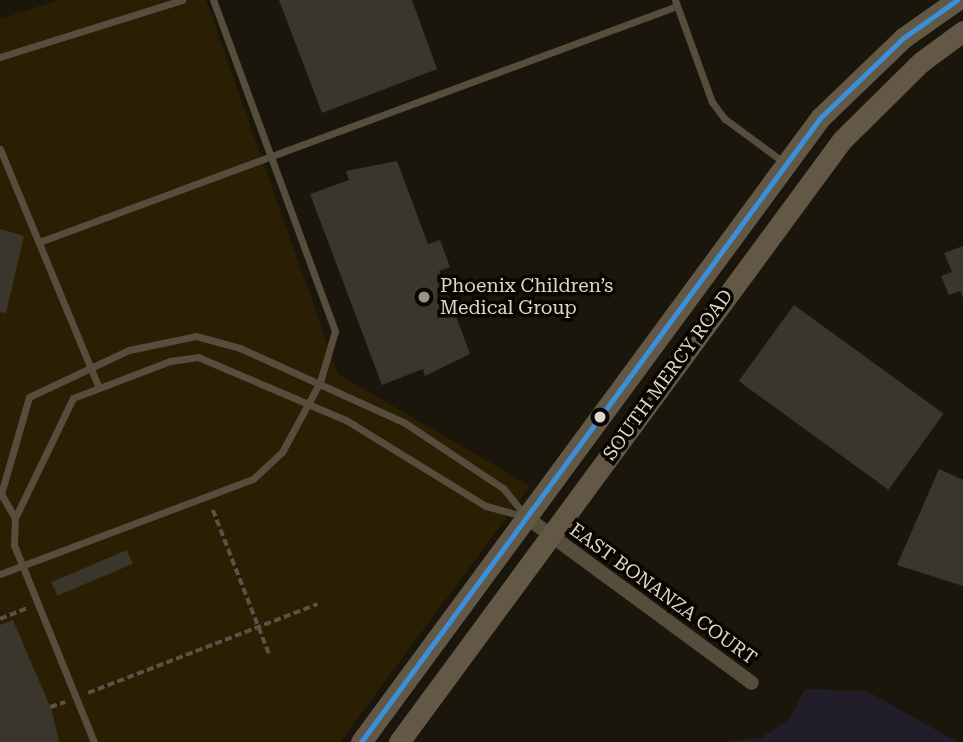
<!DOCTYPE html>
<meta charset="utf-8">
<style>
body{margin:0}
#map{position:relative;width:963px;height:742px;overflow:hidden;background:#1b160b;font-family:"Roboto Serif",serif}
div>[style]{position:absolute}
.commercial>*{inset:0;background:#211e2a}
.built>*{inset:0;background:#2a1f03}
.building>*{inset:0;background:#3b362c;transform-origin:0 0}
.path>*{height:3.5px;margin-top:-1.75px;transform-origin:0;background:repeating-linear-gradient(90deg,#595347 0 7px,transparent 0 10.5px)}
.lane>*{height:7px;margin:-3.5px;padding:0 3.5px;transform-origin:3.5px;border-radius:3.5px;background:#564d3d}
.street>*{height:14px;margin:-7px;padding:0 7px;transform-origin:7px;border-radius:7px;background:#564d3d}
.secondary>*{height:21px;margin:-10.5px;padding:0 10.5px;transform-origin:10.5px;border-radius:10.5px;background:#625845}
.bus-1>*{height:5px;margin:-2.5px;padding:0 2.5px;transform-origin:2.5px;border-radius:2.5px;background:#3a90db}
.dots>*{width:19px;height:19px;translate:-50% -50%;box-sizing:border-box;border:4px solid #090501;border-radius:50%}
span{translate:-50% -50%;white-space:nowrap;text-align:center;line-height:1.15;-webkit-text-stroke:7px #090501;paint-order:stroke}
.poi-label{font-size:19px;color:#ddd7ca}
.left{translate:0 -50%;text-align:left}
.street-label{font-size:19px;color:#ddd7ca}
</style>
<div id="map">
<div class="commercial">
<div style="clip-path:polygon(805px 689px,867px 691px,957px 742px,725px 742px,761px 738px,790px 719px)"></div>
</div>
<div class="built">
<div style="clip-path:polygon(59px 0,206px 0,338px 374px,530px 486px,340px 742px,0 742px,0 19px)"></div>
</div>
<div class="building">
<div style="clip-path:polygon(279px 0,412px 0,437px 69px,322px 113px)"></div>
<div style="clip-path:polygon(397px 161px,428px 244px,440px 240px,450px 267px,439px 271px,470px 354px,425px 376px,423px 369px,382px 385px,310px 194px,349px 180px,346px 171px)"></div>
<div style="clip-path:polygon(0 229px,24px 236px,6px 313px,0 312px)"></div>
<div style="clip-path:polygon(963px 246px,963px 298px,960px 291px,949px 295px,941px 276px,952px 272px,944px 253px)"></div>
<div style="left:794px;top:305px;width:185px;height:94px;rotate:36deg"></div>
<div style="clip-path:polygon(939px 469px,963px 480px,963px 586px,897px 565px)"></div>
<div style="left:127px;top:550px;width:15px;height:82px;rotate:67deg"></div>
<div style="clip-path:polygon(13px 620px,52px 711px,59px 742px,0 742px,0 625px)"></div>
</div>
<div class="path">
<div style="left:213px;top:510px;width:155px;rotate:68.7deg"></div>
<div style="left:0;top:619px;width:29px;rotate:-22deg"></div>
<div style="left:88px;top:693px;width:246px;rotate:-21.2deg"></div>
<div style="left:50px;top:707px;width:16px;rotate:-18deg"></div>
</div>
<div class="lane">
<div style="left:675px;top:0;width:109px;rotate:70.1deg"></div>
<div style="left:712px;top:102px;width:21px;rotate:53deg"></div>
<div style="left:725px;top:119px;width:74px;rotate:36.3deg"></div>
<div style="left:0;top:57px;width:191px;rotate:-17.4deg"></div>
<div style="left:0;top:149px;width:256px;rotate:67.5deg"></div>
<div style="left:42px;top:241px;width:677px;rotate:-20.31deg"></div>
<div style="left:15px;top:518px;width:28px;rotate:-120deg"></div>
<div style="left:1px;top:494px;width:101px;rotate:-73.9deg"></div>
<div style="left:29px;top:397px;width:110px;rotate:-25.2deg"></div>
<div style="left:129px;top:350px;width:68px;rotate:-11.8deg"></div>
<div style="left:196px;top:336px;width:46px;rotate:15.3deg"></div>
<div style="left:240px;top:348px;width:181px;rotate:24.4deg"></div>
<div style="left:405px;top:423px;width:118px;rotate:33.6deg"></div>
<div style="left:503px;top:488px;width:36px;rotate:51deg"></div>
<div style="left:0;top:574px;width:270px;rotate:-20.6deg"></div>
<div style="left:253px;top:479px;width:40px;rotate:-43deg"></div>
<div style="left:282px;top:452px;width:80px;rotate:-61.5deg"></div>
<div style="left:320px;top:382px;width:53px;rotate:-73.6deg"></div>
<div style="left:335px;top:331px;width:353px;rotate:-110.2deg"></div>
<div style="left:94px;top:742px;width:213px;rotate:-112.1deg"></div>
<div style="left:14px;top:545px;width:27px;rotate:-88deg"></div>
<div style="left:15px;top:518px;width:133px;rotate:-64.2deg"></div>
<div style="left:73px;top:398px;width:104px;rotate:-20.9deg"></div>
<div style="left:170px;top:361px;width:28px;rotate:-8deg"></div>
<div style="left:198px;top:357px;width:161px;rotate:23.1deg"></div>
<div style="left:346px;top:420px;width:164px;rotate:31.6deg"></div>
<div style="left:486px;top:506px;width:39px;rotate:15deg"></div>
</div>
<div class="street">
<div style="left:526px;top:517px;width:280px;rotate:36.3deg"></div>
</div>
<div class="secondary">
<div style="left:361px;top:742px;width:775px;rotate:-53.66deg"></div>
<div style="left:820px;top:118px;width:115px;rotate:-43.9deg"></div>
<div style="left:903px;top:38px;width:66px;rotate:-35.1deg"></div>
<div style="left:399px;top:742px;width:747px;rotate:-53.65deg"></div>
<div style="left:842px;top:140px;width:111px;rotate:-44.6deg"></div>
<div style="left:921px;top:62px;width:52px;rotate:-36.4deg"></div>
</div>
<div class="bus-1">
<div style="left:361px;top:742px;width:775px;rotate:-53.66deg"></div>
<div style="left:820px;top:118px;width:115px;rotate:-43.9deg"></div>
<div style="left:903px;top:38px;width:66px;rotate:-35.1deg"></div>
</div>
<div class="dots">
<div style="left:424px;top:297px;background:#999387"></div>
<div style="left:600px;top:417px;background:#ddd7ca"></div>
</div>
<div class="poi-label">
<span class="left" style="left:440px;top:297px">Phoenix Children’s<br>Medical Group</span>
</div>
<div class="street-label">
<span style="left:668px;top:375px;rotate:-54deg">SOUTH MERCY ROAD</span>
<span style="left:663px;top:594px;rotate:36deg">EAST BONANZA COURT</span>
</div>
</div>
